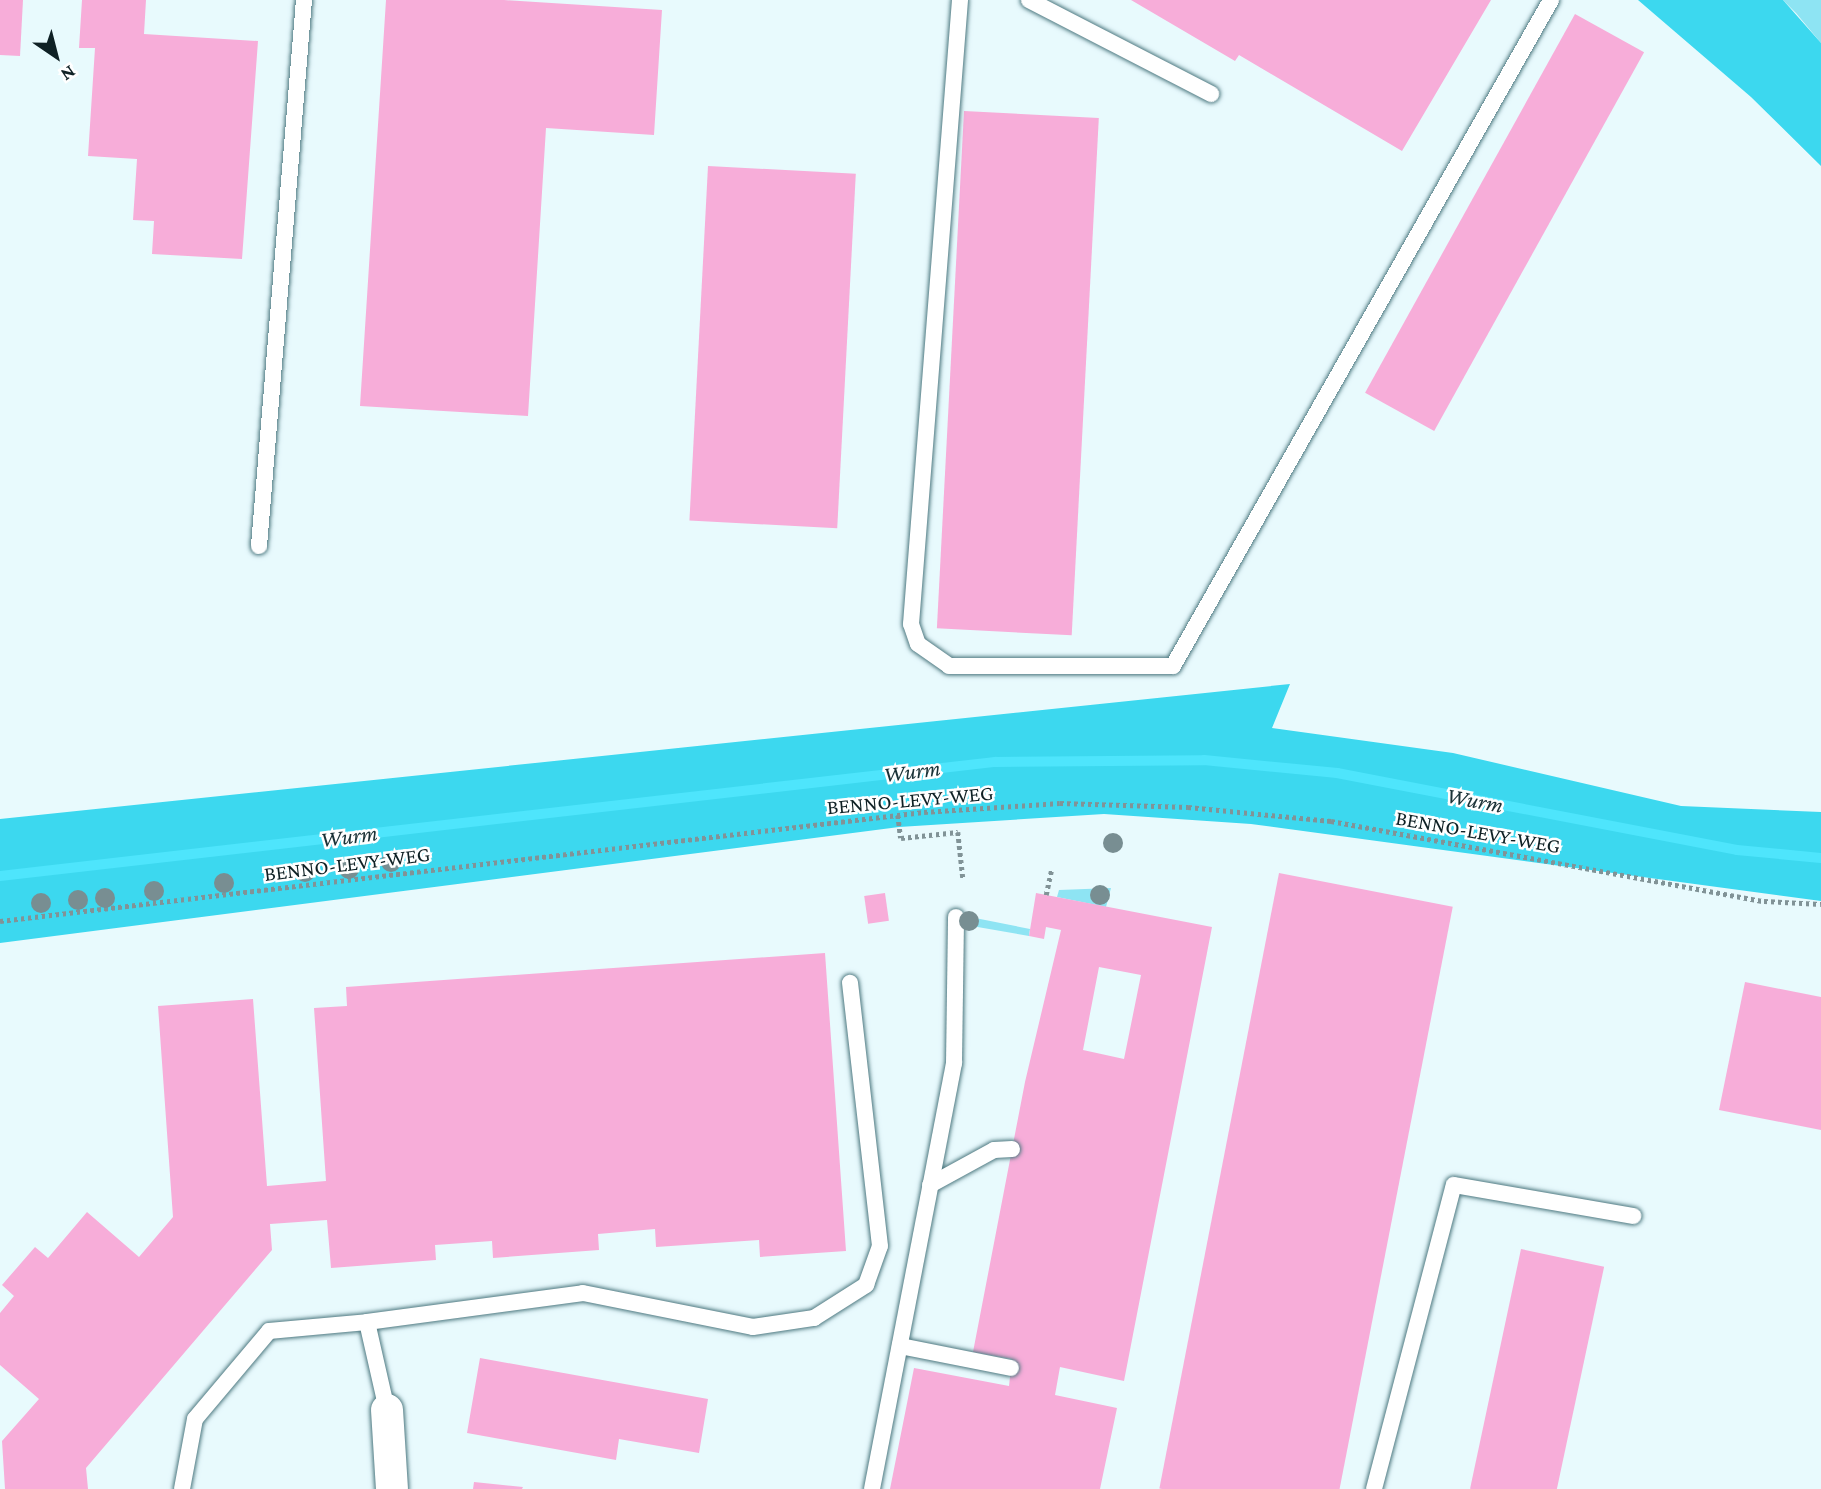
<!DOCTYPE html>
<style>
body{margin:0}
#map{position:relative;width:1821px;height:1489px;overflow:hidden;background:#e8fafd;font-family:"Crimson Pro",serif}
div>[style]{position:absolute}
.green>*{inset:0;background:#8ee4f3}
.forest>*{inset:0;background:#3cd8ef}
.stream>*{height:10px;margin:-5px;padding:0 5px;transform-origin:5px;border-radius:5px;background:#4ee5fc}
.building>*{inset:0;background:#f7add9;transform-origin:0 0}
.path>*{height:4.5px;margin-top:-2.25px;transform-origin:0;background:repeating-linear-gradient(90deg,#819397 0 3.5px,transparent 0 7px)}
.roads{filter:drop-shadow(0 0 2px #4e7981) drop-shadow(0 0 2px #4e7981)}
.service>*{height:16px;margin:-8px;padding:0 8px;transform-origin:8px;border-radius:8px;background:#fff}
.minor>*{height:32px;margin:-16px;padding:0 16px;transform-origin:16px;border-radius:16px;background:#fff}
.trees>*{width:20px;height:20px;margin:-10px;border-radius:50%;background:#788e92}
span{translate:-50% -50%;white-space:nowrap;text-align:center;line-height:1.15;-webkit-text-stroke:5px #fff;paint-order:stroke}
.street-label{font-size:21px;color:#0f2125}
.water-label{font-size:23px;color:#1a3237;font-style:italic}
.north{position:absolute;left:21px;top:21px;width:70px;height:70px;-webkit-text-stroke:5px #fff;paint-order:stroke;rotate:145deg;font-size:19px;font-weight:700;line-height:28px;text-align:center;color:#0f2125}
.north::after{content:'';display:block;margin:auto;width:24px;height:32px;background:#0f2125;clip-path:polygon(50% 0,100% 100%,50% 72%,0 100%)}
</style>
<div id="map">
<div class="green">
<div style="clip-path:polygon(1783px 0,1821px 0,1821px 43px,1796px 13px)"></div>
<div style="clip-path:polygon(1111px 888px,1106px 907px,1057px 897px,1059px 890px)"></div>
<div style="clip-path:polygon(965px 916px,1030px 929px,1029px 936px,966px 925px)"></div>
</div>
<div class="forest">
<div style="clip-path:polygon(1638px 0,1783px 0,1821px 43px,1821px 166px,1751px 97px)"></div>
<div style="clip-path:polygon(1290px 684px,1272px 728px,1453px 753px,1681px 806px,1821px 812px,1821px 901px,1251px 824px,1104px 814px,899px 827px,0 943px,0 819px)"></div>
</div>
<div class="stream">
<div style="left:0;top:876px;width:1002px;rotate:-6.54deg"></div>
<div style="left:995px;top:762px;width:209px;rotate:-0.5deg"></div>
<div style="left:1204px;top:760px;width:134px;rotate:5.6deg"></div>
<div style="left:1337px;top:773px;width:407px;rotate:10.9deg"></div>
<div style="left:1737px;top:850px;width:84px;rotate:5.4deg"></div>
</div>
<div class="building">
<div style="clip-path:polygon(0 0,23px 0,20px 56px,0 55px)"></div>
<div style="clip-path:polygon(82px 0,146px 0,144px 34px,258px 41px,242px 259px,152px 254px,154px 221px,133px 220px,137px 159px,88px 156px,95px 48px,79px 48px)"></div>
<div style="clip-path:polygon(386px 0,504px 0,662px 10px,654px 135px,546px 128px,528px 416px,360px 406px)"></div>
<div style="clip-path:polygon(1131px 0,1491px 0,1402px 151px,1239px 55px,1235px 61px)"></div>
<div style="left:1575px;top:14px;width:79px;height:433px;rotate:29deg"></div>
<div style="left:964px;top:111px;width:135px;height:518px;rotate:3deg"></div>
<div style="left:708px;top:166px;width:148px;height:355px;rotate:3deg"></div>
<div style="left:1279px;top:873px;width:177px;height:627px;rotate:11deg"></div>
<div style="left:885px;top:893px;width:28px;height:21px;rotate:82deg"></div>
<div style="clip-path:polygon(evenodd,1036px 893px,1212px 927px,1124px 1381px,1060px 1367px,1055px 1395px,1117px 1408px,1100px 1489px,890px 1489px,914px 1368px,1009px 1386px,1012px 1359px,973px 1352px,1025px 1082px,1061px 930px,1046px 927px,1044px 939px,1029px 936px,1036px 893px,1099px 967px,1141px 975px,1124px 1059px,1083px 1050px,1099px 967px)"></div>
<div style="clip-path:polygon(825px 953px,846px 1251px,760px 1257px,759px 1240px,656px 1247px,655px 1229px,598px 1234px,599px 1250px,493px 1258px,492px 1241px,435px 1245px,436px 1260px,331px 1268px,327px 1220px,270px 1224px,272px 1250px,86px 1468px,88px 1489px,5px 1489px,2px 1441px,39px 1399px,0 1365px,0 1313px,14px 1296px,2px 1285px,35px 1247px,48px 1258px,87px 1212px,139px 1257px,173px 1217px,158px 1006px,253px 999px,267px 1186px,326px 1181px,314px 1008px,347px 1006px,346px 987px)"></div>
<div style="clip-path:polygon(1745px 982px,1821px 997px,1821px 1130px,1719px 1110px)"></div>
<div style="left:1521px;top:1249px;width:85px;height:245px;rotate:12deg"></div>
<div style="clip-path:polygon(480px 1358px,708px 1399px,699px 1453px,619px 1439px,616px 1460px,467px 1433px)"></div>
<div style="clip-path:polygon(474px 1482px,523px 1487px,522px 1489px,473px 1489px)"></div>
</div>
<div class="path">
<div style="left:898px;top:815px;width:23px;rotate:83deg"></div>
<div style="left:901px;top:838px;width:57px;rotate:-6deg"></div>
<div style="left:958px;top:832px;width:46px;rotate:83.8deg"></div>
<div style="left:1046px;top:895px;width:25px;rotate:-78deg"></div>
<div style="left:0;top:921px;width:930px;rotate:-6.73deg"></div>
<div style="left:924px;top:812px;width:136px;rotate:-3.8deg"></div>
<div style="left:1060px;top:803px;width:128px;rotate:1.8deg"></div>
<div style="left:1188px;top:807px;width:144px;rotate:5.6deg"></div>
<div style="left:1331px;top:821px;width:440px;rotate:10.5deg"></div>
<div style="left:1764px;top:901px;width:57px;rotate:3deg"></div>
</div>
<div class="roads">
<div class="service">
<div style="left:960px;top:0;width:626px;rotate:94.49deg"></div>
<div style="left:911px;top:624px;width:21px;rotate:71deg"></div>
<div style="left:918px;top:644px;width:38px;rotate:35deg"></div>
<div style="left:949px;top:666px;width:224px"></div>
<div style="left:1173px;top:666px;width:766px;rotate:-60.42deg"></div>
<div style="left:1029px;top:0;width:205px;rotate:27.3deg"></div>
<div style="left:259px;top:546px;width:548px;rotate:-85.29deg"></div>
<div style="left:930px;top:1185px;width:73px;rotate:-28.7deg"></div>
<div style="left:994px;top:1150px;width:18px;rotate:-3deg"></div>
<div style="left:367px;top:1322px;width:218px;rotate:-7.6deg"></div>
<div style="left:583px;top:1293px;width:173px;rotate:11.3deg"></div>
<div style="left:753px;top:1327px;width:62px;rotate:-8.4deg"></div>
<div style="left:814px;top:1318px;width:62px;rotate:-32.4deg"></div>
<div style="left:866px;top:1285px;width:41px;rotate:-70.3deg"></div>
<div style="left:880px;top:1246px;width:265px;rotate:-96.5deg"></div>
<div style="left:900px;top:1346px;width:113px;rotate:11.2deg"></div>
<div style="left:182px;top:1489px;width:71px;rotate:-79.5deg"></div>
<div style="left:195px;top:1419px;width:115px;rotate:-49.9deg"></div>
<div style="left:269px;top:1331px;width:98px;rotate:-5.2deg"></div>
<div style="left:367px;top:1322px;width:90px;rotate:77.2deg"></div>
<div style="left:872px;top:1489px;width:434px;rotate:-79.1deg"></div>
<div style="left:954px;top:1063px;width:146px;rotate:-89.2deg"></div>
<div style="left:1374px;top:1489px;width:314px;rotate:-75.3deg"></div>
<div style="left:1454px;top:1185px;width:182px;rotate:9.8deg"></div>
</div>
<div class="minor">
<div style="left:387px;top:1410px;width:79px;rotate:86.4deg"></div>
</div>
</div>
<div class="trees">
<div style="left:1113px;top:843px"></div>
<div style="left:391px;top:862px"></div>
<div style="left:349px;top:869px"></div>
<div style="left:305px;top:872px"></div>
<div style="left:224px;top:883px"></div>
<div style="left:154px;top:891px"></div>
<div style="left:1100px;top:895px"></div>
<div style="left:105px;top:898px"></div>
<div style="left:78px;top:900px"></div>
<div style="left:41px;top:903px"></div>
<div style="left:969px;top:921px"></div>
</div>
<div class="street-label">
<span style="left:910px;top:800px;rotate:-5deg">BENNO-LEVY-WEG</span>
<span style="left:1478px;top:832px;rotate:10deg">BENNO-LEVY-WEG</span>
<span style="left:347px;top:864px;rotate:-7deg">BENNO-LEVY-WEG</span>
</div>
<div class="water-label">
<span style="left:912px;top:771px;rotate:-7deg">Wurm</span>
<span style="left:1475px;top:800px;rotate:11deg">Wurm</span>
<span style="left:349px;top:836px;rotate:-7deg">Wurm</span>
</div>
<div class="north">N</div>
</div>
